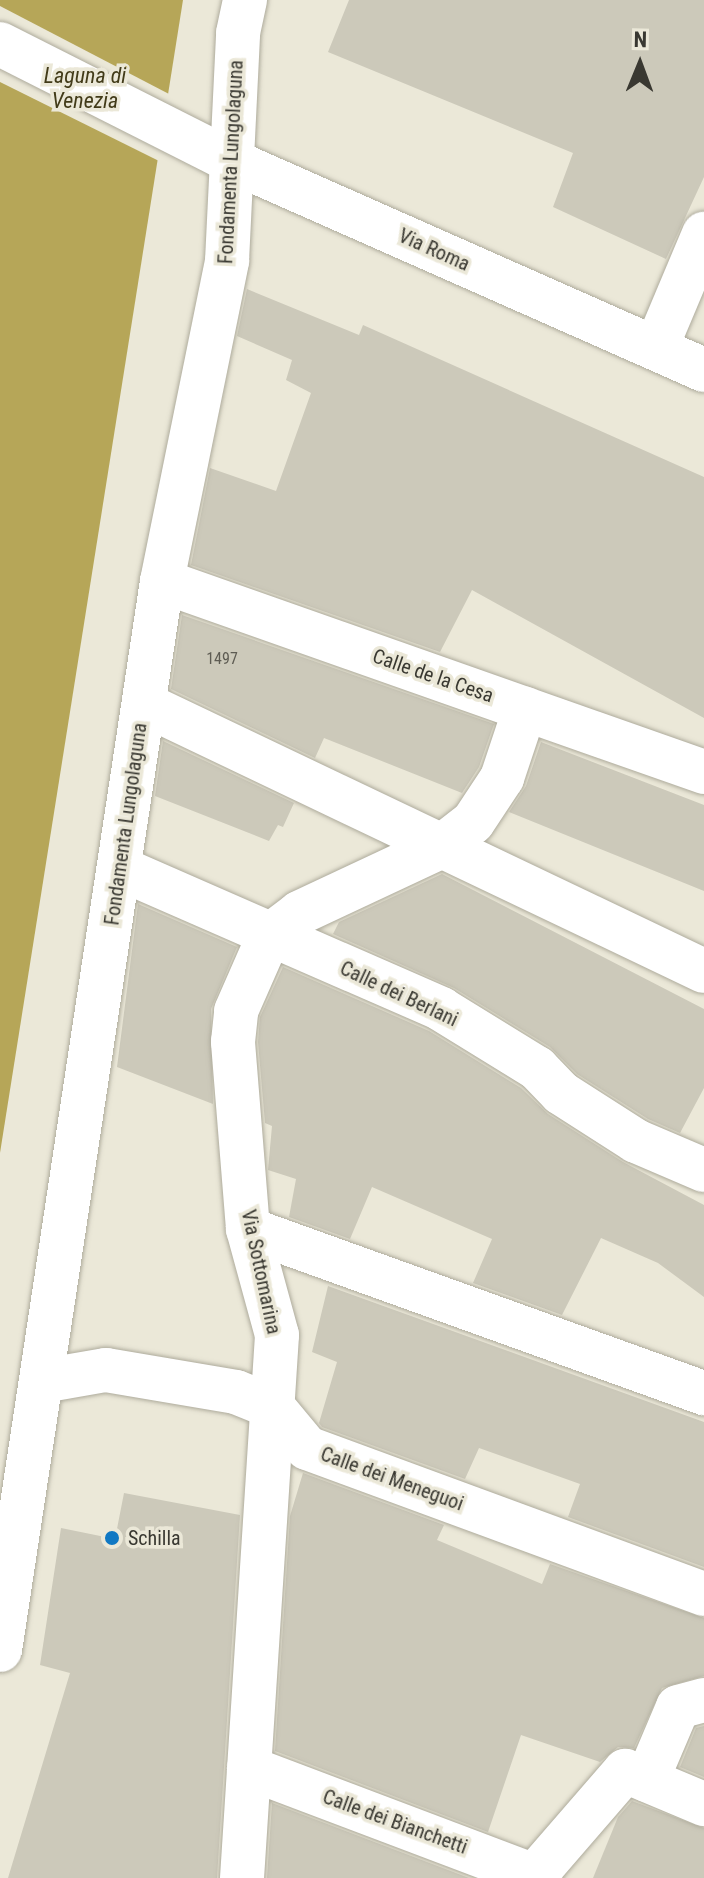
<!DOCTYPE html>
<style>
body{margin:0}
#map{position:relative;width:704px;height:1878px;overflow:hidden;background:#ebe8d8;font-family:"Roboto Condensed",sans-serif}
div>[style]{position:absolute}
.water>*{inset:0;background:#b6a658}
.pier>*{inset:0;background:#ebe8d8}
.building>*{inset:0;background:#ccc9ba}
.roads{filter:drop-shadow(0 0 2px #aeab9c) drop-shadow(0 0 2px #aeab9c)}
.street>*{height:44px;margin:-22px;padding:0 22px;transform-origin:22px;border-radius:22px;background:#fff}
.secondary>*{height:44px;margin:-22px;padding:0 22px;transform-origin:22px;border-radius:22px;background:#fff}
.dots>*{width:22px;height:22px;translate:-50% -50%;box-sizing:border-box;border:4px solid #ebe8d8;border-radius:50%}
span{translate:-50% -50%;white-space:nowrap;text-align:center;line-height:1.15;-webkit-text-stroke:7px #ebe8d8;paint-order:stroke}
.number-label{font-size:16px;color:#5e5c53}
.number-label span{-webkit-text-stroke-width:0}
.street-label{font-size:20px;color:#393831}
.poi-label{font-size:20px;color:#393831}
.left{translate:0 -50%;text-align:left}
.water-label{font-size:22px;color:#423b19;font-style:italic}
.north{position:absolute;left:600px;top:24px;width:80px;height:80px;-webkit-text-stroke:6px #ebe8d8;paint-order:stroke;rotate:1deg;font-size:22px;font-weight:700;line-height:32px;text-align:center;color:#393831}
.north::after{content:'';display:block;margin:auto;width:28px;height:36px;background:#393831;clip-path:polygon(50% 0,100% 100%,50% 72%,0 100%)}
</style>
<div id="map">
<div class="water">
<div style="clip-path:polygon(0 0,183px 0,0 1153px)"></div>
</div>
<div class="pier">
<div style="clip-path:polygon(0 6px,169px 94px,159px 161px,0 82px)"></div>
</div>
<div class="building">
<div style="clip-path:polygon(349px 0,704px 0,704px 177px,666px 259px,553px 207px,573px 153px,328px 52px)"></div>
<div style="clip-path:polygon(247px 289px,359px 335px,363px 325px,704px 477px,704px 718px,472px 590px,440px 652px,191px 565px,210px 468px,276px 491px,311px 393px,286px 380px,292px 360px,237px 336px)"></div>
<div style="clip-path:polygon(182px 615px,494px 724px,479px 767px,462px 793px,324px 738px,315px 758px,171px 689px)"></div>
<div style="clip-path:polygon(163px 741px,294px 803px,283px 827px,278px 825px,269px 841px,155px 796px)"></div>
<div style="clip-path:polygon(541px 742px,704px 805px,704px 891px,509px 812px,526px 786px)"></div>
<div style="clip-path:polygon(442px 874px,704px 1009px,704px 1088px,680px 1133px,648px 1119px,577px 1074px,550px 1047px,454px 988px,333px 934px,339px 922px)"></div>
<div style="clip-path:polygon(138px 904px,237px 947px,211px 1009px,213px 1104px,117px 1067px)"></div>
<div style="clip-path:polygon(283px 967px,429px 1031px,521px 1088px,548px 1114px,623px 1162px,704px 1205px,704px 1297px,658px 1263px,601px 1238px,562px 1315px,473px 1283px,492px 1239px,372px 1187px,350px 1239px,289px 1217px,296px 1179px,268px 1170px,272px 1126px,265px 1123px,258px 1042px,260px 1017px)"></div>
<div style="clip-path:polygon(328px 1286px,704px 1422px,704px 1567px,568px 1517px,580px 1484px,479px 1448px,465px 1479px,322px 1427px,319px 1423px,337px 1362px,312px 1352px)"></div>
<div style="clip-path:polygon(303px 1473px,444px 1525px,437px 1540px,542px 1584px,550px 1564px,704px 1618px,704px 1676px,662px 1688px,634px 1748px,618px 1747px,600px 1762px,521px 1735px,488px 1832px,275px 1751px,290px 1516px)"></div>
<div style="clip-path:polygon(124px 1493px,240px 1515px,217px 1878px,8px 1878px,70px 1673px,40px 1665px,61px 1528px,115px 1539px)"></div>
<div style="clip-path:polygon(704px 1726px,704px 1777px,680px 1767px,696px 1728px)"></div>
<div style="clip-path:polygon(632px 1801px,704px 1828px,704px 1878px,593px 1878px,618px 1817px)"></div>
<div style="clip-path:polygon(272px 1803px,469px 1878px,267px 1878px)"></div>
</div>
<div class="roads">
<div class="street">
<div style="left:656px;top:348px;width:124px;rotate:-67.2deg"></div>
<div style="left:162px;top:581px;width:575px;rotate:19.41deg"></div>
<div style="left:144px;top:704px;width:620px;rotate:25.49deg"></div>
<div style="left:119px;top:868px;width:352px;rotate:23.6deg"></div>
<div style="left:441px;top:1009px;width:113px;rotate:31.6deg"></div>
<div style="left:537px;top:1068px;width:35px;rotate:46deg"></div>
<div style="left:561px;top:1093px;width:89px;rotate:32.6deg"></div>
<div style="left:636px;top:1141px;width:74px;rotate:23.1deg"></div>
<div style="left:248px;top:1229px;width:485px;rotate:19.8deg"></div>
<div style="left:42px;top:1381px;width:65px;rotate:-9.8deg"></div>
<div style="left:106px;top:1370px;width:132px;rotate:9.6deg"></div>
<div style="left:236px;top:1392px;width:40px;rotate:22deg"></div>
<div style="left:273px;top:1407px;width:53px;rotate:50.3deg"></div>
<div style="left:307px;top:1448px;width:423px;rotate:20.2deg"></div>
<div style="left:0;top:1650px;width:1081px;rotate:-81.38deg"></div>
<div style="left:162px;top:581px;width:327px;rotate:-78.5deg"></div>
<div style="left:227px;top:261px;width:228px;rotate:-87.2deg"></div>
<div style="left:238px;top:33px;width:34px;rotate:-78deg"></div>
<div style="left:249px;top:1768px;width:311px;rotate:20.7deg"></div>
<div style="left:647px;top:1780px;width:79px;rotate:-67deg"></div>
<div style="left:678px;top:1707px;width:27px;rotate:-15deg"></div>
<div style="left:535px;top:1875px;width:138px;rotate:-49.1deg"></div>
<div style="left:625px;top:1771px;width:86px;rotate:22.7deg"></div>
<div style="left:242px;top:1878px;width:544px;rotate:-86.31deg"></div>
<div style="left:277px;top:1335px;width:110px;rotate:-105.3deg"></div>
<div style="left:248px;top:1229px;width:188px;rotate:-94.6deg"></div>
<div style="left:233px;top:1042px;width:31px;rotate:-84deg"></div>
<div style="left:236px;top:1011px;width:82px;rotate:-66.3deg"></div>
<div style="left:269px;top:936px;width:38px;rotate:-37deg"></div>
<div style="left:299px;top:913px;width:158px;rotate:-25.1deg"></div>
<div style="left:442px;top:846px;width:39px;rotate:-38deg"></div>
<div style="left:473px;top:822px;width:53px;rotate:-56.6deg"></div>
<div style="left:502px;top:778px;width:73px;rotate:-71.6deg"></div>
</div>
<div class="secondary">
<div style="left:0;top:44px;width:262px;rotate:26.8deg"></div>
<div style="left:234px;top:162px;width:514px;rotate:23.87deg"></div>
</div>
</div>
<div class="dots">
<div style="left:112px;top:1538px;background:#1078c3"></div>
</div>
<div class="number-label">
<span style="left:222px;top:659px">1497</span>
</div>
<div class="street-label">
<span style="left:231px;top:162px;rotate:-87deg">Fondamenta Lungolaguna</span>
<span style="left:434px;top:250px;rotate:24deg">Via Roma</span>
<span style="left:433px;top:676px;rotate:19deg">Calle de la Cesa</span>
<span style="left:126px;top:824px;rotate:-82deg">Fondamenta Lungolaguna</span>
<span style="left:399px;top:994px;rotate:25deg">Calle dei Berlani</span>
<span style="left:261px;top:1272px;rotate:78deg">Via Sottomarina</span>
<span style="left:392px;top:1479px;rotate:20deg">Calle dei Meneguoi</span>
<span style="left:395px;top:1822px;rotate:20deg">Calle dei Bianchetti</span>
</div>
<div class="poi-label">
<span class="left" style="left:128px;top:1538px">Schilla</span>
</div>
<div class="water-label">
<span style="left:85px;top:88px">Laguna di<br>Venezia</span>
</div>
<div class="north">N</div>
</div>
